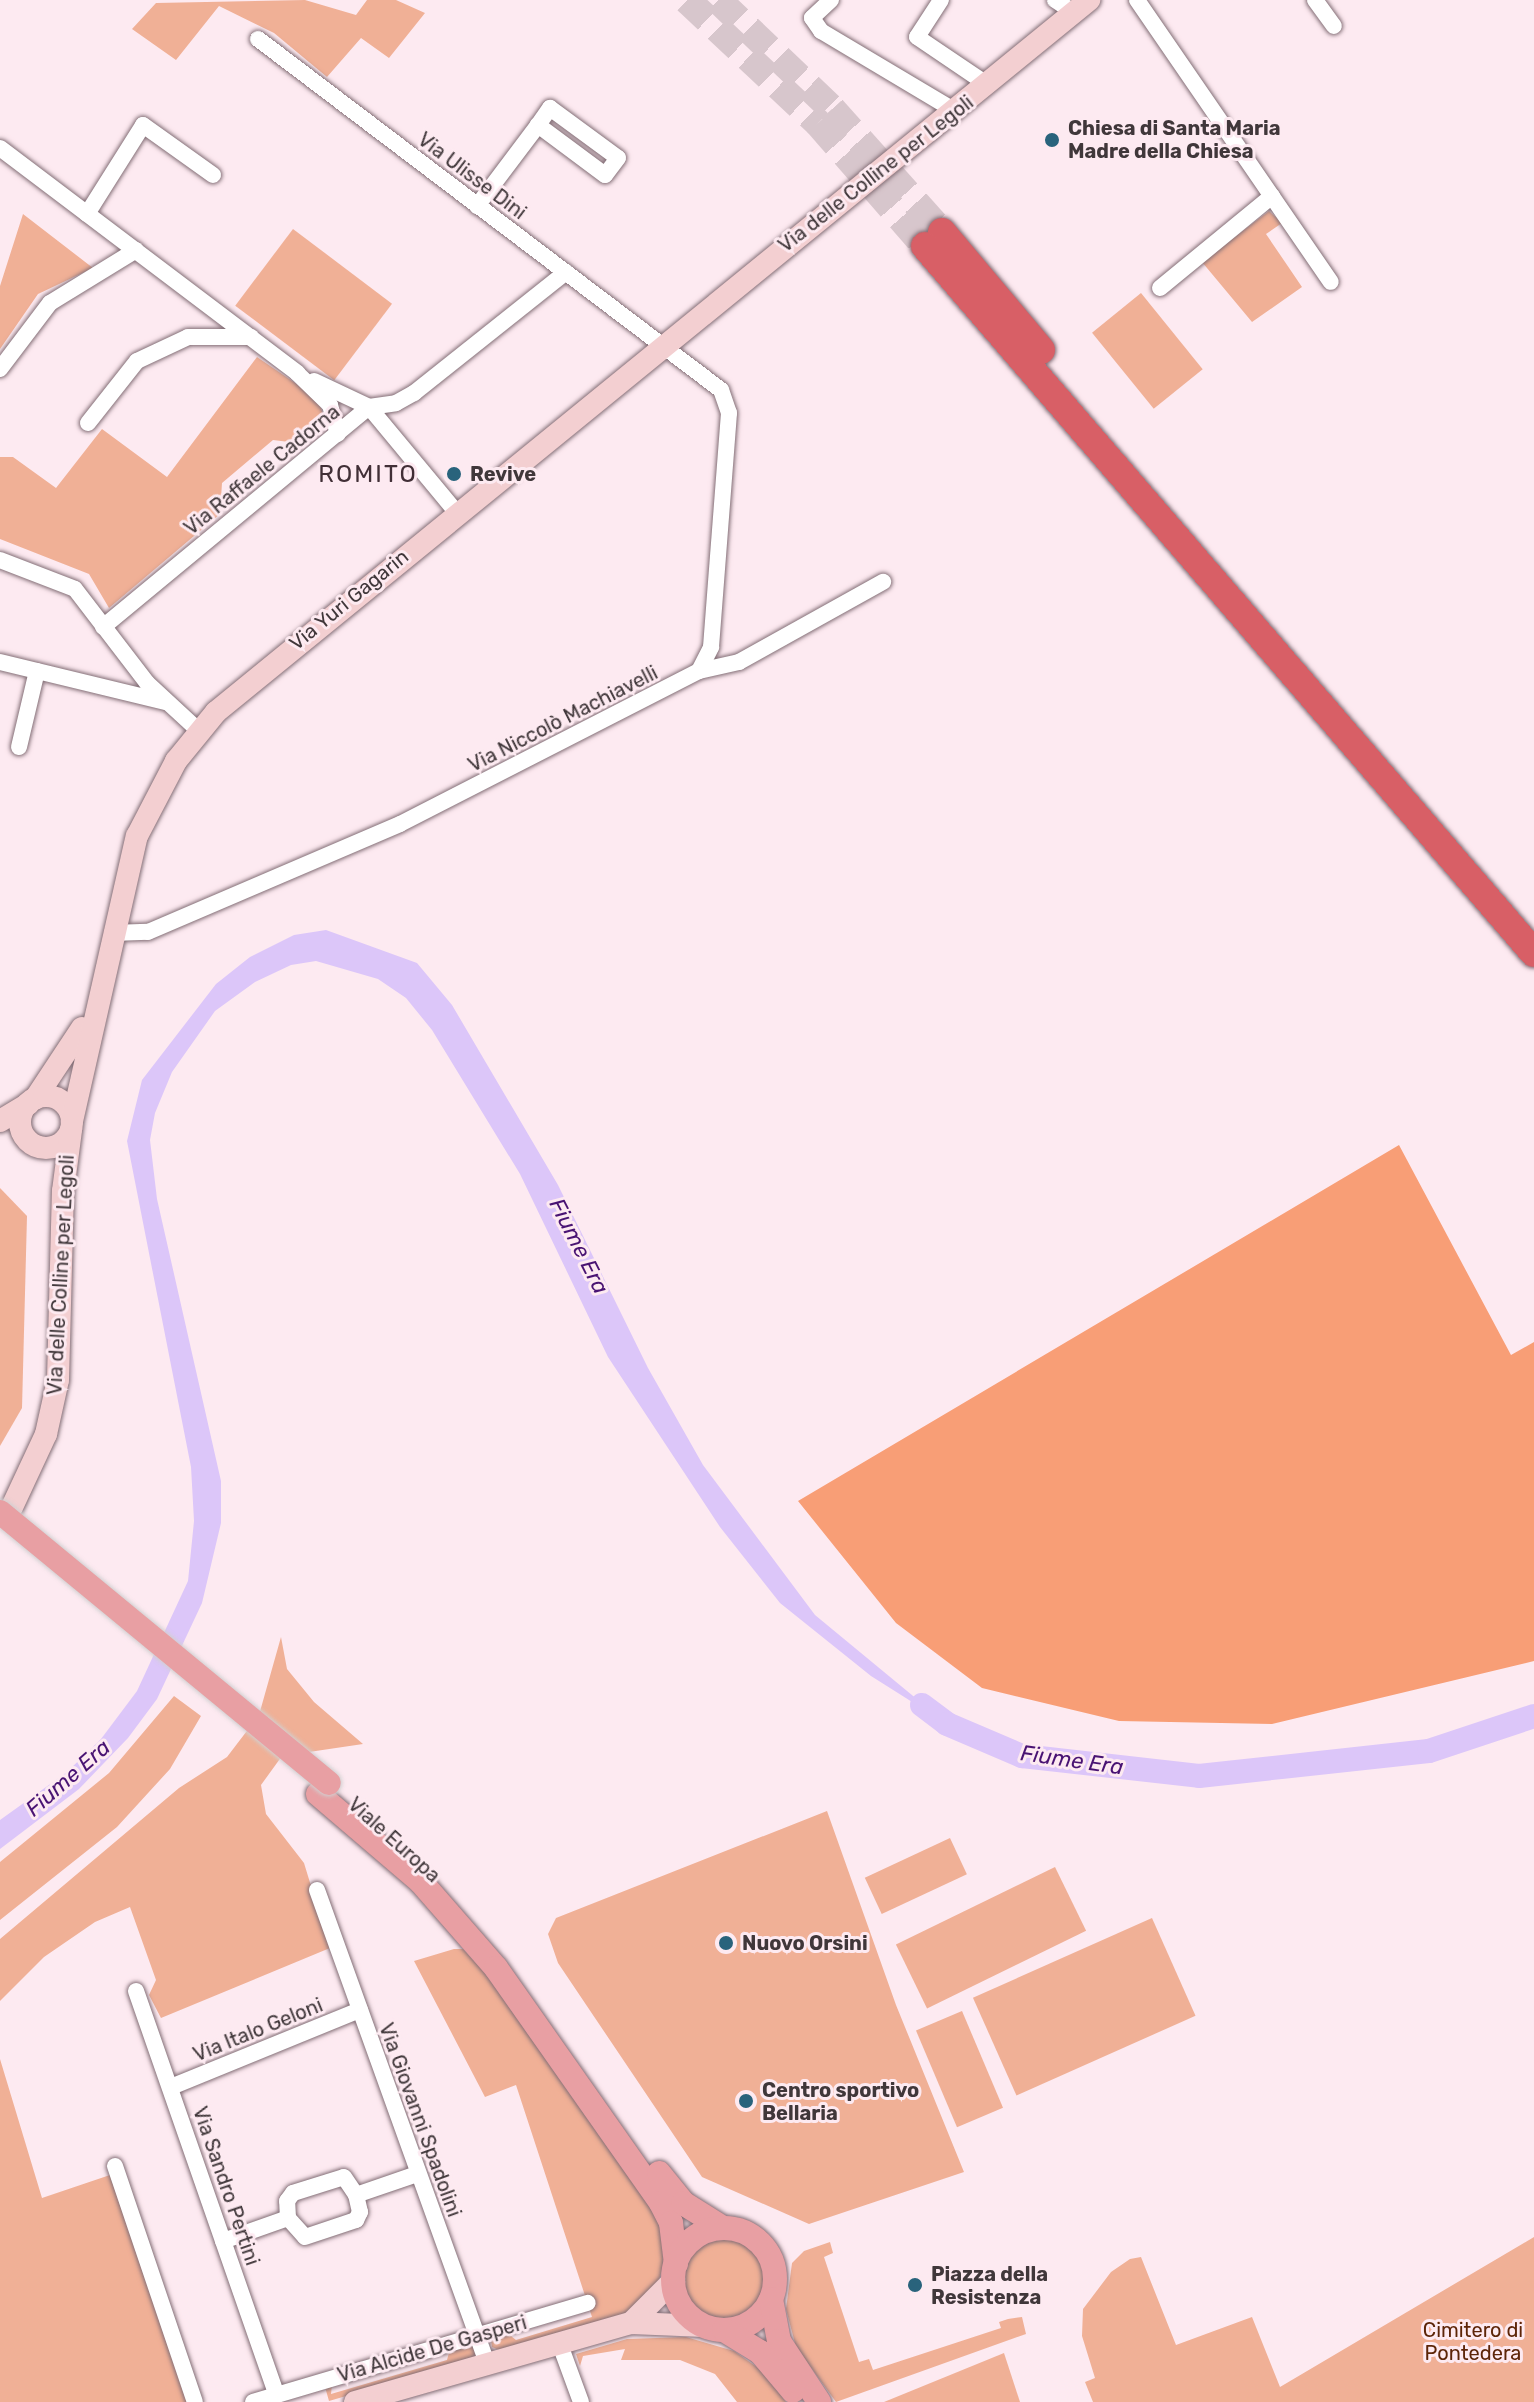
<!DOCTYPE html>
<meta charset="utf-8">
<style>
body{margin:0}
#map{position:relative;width:1534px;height:2402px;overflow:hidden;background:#fdeaf1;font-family:Rubik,sans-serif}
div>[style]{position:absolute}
.green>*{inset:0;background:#f0b096;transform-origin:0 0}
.round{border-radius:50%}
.forest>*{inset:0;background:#f89e76}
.water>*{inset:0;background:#dcc6f9}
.river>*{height:24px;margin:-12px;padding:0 12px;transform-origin:12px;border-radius:12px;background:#dcc6f9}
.highway-tunnel>*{height:28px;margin-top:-14px;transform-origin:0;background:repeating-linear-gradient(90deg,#d7c6cc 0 28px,transparent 0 42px)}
.roads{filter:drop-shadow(0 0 2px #836e76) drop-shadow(0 0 2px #836e76)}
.street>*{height:16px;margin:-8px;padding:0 8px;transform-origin:8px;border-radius:8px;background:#fff}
.secondary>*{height:22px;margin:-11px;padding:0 11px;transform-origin:11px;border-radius:11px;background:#f3cfd1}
.secondary>.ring{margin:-11px;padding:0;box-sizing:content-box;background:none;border:22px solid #f3cfd1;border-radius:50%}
.primary>*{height:24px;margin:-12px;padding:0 12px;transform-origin:12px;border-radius:12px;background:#e89fa3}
.primary>.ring{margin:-12px;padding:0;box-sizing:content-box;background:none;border:24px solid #e89fa3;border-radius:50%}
.highway>*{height:28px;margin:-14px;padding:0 14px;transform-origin:14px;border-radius:14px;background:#d85f66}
.bridges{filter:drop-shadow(0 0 2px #d1cfd0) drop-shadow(0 0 2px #d1cfd0)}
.primary-bridge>*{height:24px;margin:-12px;padding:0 12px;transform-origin:12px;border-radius:12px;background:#e89fa3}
.dots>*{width:22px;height:22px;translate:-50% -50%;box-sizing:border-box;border:4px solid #fdeaf1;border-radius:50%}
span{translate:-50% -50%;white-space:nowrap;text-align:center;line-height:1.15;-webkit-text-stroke:6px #fdeaf1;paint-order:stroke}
.poi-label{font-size:20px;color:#40373a;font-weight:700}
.left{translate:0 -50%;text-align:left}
.street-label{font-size:20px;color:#40373a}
.park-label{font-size:20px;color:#5d2508}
.water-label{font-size:22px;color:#491373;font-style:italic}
.quarter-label{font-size:24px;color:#412f36;letter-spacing:2px}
</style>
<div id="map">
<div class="green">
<div style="clip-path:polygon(305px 0,356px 15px,367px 0,396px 0,425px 13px,389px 58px,361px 38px,327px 77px,274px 33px,219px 6px,176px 60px,132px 29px,156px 3px)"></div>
<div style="clip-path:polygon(1269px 211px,1282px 223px,1266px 234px,1302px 287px,1252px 322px,1202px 262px)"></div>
<div style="clip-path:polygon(23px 214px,93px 268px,38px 294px,0 349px,0 286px)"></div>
<div style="left:293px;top:229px;width:124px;height:96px;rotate:37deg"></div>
<div style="left:1141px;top:293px;width:98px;height:63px;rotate:51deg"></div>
<div style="clip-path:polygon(257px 357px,317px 398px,325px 419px,321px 431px,305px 444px,273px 440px,222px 483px,220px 514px,109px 608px,89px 574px,0 539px,0 457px,13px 457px,56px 488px,102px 429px,167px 477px)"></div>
<div style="clip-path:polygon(0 1188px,27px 1216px,22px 1408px,0 1446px)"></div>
<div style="clip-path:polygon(281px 1637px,287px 1669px,314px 1702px,363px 1744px,282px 1756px,261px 1785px,266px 1814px,304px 1863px,330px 1948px,161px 2018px,149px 1995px,156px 1980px,130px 1907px,95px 1922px,44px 1957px,0 2001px,0 1939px,179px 1788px,227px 1757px,259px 1715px)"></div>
<div style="clip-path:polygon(174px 1696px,201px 1716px,170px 1769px,117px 1827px,0 1920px,0 1862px,109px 1773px)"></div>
<div style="clip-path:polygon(827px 1811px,896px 2005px,964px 2172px,809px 2224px,702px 2177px,558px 1963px,548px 1934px,556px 1918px)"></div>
<div style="left:950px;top:1838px;width:40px;height:94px;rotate:65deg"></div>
<div style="left:1055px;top:1867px;width:71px;height:177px;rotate:64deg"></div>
<div style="left:1152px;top:1918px;width:107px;height:196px;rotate:66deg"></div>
<div style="clip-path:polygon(454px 1949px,463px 1949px,488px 1976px,659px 2219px,665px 2260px,658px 2283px,627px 2313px,501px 2351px,492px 2347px,491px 2340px,507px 2333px,516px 2340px,592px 2317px,516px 2085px,485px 2097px,414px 1961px)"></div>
<div style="left:962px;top:2011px;width:105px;height:50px;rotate:67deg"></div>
<div style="clip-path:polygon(0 2059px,42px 2198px,110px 2175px,187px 2402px,0 2402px)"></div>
<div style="clip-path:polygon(1534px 2237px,1534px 2402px,1093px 2402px,1085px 2382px,1095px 2378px,1082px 2336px,1083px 2309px,1111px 2272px,1130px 2259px,1141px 2257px,1176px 2345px,1252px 2317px,1280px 2387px)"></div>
<div class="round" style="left:681px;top:2237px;width:86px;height:86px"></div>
<div style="clip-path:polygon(830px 2242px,833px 2253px,824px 2257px,859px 2362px,869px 2359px,873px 2370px,1001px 2328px,999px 2322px,1008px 2319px,1022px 2317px,1026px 2334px,836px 2402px,796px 2347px,786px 2309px,792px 2263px,804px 2251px)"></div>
<div style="clip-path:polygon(686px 2337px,734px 2351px,761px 2370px,786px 2402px,737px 2402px,715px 2374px,680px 2360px,621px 2360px,625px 2349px,583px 2356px,580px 2366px,576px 2354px,627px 2339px)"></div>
<div style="clip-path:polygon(472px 2342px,476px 2358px,329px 2401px,325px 2387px,332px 2384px,331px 2394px,447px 2360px,450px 2349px)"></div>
<div style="clip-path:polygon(1004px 2353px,1020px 2402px,884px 2402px)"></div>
</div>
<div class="forest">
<div style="clip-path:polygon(1399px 1145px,1511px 1355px,1534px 1342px,1534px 1661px,1272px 1724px,1119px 1721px,982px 1688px,896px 1623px,798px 1501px)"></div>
</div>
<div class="water">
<div style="clip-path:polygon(326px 930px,417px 963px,452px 1005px,558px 1185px,648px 1368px,703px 1465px,815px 1615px,947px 1724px,871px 1676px,780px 1603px,720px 1527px,608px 1357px,520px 1174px,432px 1030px,406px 998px,378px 979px,316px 961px,291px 965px,255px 982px,215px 1011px,172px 1072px,155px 1113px,150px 1140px,157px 1199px,221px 1481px,221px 1523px,202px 1603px,157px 1699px,128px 1738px,79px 1789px,0 1849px,0 1820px,67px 1772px,101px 1739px,137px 1691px,188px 1581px,194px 1521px,191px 1467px,127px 1141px,142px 1080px,216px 984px,250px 957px,294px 935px)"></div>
</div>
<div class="river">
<div style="left:922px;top:1705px;width:31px;rotate:37deg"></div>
<div style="left:947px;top:1724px;width:82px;rotate:23.1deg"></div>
<div style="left:1022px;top:1756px;width:178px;rotate:6.4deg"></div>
<div style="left:1199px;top:1776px;width:231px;rotate:-6.2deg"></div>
<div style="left:1429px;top:1751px;width:111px;rotate:-18.4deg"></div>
</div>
<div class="highway-tunnel">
<div style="left:687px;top:0;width:180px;rotate:43.2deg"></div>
<div style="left:818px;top:123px;width:163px;rotate:49deg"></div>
<div style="left:718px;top:0;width:158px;rotate:43.7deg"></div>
<div style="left:832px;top:109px;width:165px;rotate:48.2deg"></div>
</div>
<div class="roads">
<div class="street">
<div style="left:831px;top:0;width:26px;rotate:137deg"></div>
<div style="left:812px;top:18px;width:16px;rotate:55deg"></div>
<div style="left:821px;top:31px;width:156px;rotate:30.8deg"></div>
<div style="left:941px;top:0;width:44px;rotate:123deg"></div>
<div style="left:917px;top:37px;width:86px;rotate:34.1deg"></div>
<div style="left:1055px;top:0;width:24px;rotate:33deg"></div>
<div style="left:1137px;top:0;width:342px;rotate:55.5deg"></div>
<div style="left:1315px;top:0;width:32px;rotate:54deg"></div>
<div style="left:0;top:148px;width:373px;rotate:37.1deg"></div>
<div style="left:297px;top:373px;width:46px;rotate:44.1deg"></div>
<div style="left:330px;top:405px;width:30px;rotate:75deg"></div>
<div style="left:477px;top:206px;width:101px;rotate:-53deg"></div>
<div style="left:538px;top:125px;width:21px;rotate:-55deg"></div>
<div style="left:550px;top:108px;width:84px;rotate:36.3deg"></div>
<div style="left:618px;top:158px;width:21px;rotate:127deg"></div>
<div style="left:605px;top:175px;width:84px;rotate:-143.3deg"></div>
<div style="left:87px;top:214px;width:105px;rotate:-57.8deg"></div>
<div style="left:143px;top:125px;width:86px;rotate:35.5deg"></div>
<div style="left:1160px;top:288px;width:145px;rotate:-39.4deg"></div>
<div style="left:0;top:369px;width:83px;rotate:-52.9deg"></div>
<div style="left:50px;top:303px;width:101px;rotate:-31.6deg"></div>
<div style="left:314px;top:381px;width:61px;rotate:25.3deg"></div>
<div style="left:369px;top:407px;width:138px;rotate:50.3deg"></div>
<div style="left:88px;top:423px;width:79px;rotate:-51.7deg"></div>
<div style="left:137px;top:361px;width:56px;rotate:-25.2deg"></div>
<div style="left:188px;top:337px;width:63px"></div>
<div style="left:0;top:560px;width:80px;rotate:21.1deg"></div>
<div style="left:75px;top:589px;width:118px;rotate:52.5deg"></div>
<div style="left:147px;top:683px;width:71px;rotate:42.7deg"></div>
<div style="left:103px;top:627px;width:345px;rotate:-39.6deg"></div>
<div style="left:369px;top:407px;width:27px;rotate:-8deg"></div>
<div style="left:396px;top:403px;width:21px;rotate:-29deg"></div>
<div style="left:414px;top:393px;width:194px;rotate:-38.5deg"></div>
<div style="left:0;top:662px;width:170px;rotate:13.6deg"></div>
<div style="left:699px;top:671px;width:41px;rotate:-12.7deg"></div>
<div style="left:739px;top:662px;width:165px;rotate:-29.1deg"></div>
<div style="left:19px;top:747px;width:78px;rotate:-76.7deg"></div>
<div style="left:112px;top:933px;width:36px;rotate:-2deg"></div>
<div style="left:148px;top:932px;width:274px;rotate:-23.2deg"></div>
<div style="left:400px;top:824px;width:336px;rotate:-27.1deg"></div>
<div style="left:699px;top:671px;width:27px;rotate:-63deg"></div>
<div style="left:711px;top:647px;width:235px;rotate:-85.6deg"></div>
<div style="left:729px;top:413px;width:24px;rotate:-109deg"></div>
<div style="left:721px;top:390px;width:581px;rotate:-142.83deg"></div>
<div style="left:317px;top:1890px;width:503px;rotate:70.23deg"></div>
<div style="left:136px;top:1991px;width:427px;rotate:70.8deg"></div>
<div style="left:171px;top:2087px;width:204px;rotate:-22.2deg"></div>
<div style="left:115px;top:2166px;width:249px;rotate:71.3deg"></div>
<div style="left:288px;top:2218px;width:17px;rotate:-93deg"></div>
<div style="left:287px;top:2201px;width:10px;rotate:-53deg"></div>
<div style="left:293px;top:2193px;width:53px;rotate:-17.4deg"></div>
<div style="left:344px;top:2177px;width:22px;rotate:56deg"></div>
<div style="left:223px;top:2241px;width:69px;rotate:-19.5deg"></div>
<div style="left:288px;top:2218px;width:25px;rotate:48deg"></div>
<div style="left:305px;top:2237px;width:54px;rotate:-18.4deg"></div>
<div style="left:356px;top:2220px;width:9px;rotate:-63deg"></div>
<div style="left:360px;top:2212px;width:17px;rotate:-103deg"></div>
<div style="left:356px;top:2195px;width:65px;rotate:-19deg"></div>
<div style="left:559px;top:2342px;width:64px;rotate:69.9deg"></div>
<div style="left:253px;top:2402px;width:349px;rotate:-16.5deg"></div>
</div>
<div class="secondary">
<div class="ring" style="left:20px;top:1096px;width:30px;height:30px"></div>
<div style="left:35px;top:1099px;width:85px;rotate:-56.5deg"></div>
<div style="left:0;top:1121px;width:33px;rotate:-31deg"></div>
<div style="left:72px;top:1121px;width:292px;rotate:-77.2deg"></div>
<div style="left:137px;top:836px;width:85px;rotate:-62.5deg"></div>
<div style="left:176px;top:761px;width:63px;rotate:-50.8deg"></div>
<div style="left:216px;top:712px;width:1127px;rotate:-39.2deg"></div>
<div style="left:12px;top:1507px;width:81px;rotate:-65deg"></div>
<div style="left:46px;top:1434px;width:55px;rotate:-77.5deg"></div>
<div style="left:58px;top:1380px;width:189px;rotate:-88.5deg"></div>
<div style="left:63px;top:1191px;width:62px;rotate:-82.5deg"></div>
<div style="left:631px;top:2323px;width:61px;rotate:-45deg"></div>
<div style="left:355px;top:2402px;width:287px;rotate:-16deg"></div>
<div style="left:631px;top:2323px;width:74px;rotate:2.3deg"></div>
</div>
<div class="primary">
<div style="left:318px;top:1794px;width:135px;rotate:40.5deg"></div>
<div style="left:421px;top:1882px;width:114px;rotate:48.9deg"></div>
<div style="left:496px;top:1968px;width:287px;rotate:54.9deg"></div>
<div style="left:661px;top:2203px;width:22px;rotate:63deg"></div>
<div style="left:671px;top:2223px;width:41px;rotate:83deg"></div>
<div style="left:659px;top:2173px;width:38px;rotate:51deg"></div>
<div style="left:683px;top:2203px;width:47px;rotate:32deg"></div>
<div class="ring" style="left:673px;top:2228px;width:78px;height:78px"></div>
<div style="left:771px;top:2299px;width:43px;rotate:79.2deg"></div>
<div style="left:779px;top:2341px;width:73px;rotate:56.7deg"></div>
<div style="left:724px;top:2330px;width:42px;rotate:31.4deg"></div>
<div style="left:760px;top:2352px;width:51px;rotate:49.8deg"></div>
</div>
<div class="highway">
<div style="left:942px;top:232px;width:154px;rotate:50deg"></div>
<div style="left:925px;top:246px;width:933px;rotate:49.26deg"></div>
</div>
</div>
<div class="bridges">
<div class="primary-bridge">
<div style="left:0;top:1512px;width:426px;rotate:39.5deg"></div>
</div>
</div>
<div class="dots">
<div style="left:1052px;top:140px;background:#29637c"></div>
<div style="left:454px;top:474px;background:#29637c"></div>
<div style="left:726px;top:1943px;background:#29637c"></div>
<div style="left:746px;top:2101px;background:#29637c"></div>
<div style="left:915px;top:2285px;background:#29637c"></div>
</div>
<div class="poi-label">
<span class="left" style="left:1068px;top:140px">Chiesa di Santa Maria<br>Madre della Chiesa</span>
<span class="left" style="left:470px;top:474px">Revive</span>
<span class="left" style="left:742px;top:1943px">Nuovo Orsini</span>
<span class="left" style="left:762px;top:2102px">Centro sportivo<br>Bellaria</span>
<span class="left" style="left:931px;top:2286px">Piazza della<br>Resistenza</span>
</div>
<div class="street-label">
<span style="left:876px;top:174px;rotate:-38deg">Via delle Colline per Legoli</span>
<span style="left:472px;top:176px;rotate:37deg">Via Ulisse Dini</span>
<span style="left:262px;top:470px;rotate:-39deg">Via Raffaele Cadorna</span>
<span style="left:349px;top:600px;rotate:-39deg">Via Yuri Gagarin</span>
<span style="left:563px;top:719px;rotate:-27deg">Via Niccolò Machiavelli</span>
<span style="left:61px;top:1275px;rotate:-87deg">Via delle Colline per Legoli</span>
<span style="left:394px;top:1840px;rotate:42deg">Viale Europa</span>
<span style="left:258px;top:2030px;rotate:-22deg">Via Italo Geloni</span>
<span style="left:420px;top:2120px;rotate:70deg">Via Giovanni Spadolini</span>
<span style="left:226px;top:2186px;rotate:71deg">Via Sandro Pertini</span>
<span style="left:432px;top:2349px;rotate:-16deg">Via Alcide De Gasperi</span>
</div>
<div class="park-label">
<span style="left:1473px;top:2342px">Cimitero di<br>Pontedera</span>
</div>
<div class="water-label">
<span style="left:579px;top:1246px;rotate:63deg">Fiume Era</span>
<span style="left:1072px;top:1760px;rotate:8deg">Fiume Era</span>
<span style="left:68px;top:1778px;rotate:-41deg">Fiume Era</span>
</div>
<div class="quarter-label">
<span style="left:368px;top:475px">ROMITO</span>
</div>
</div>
